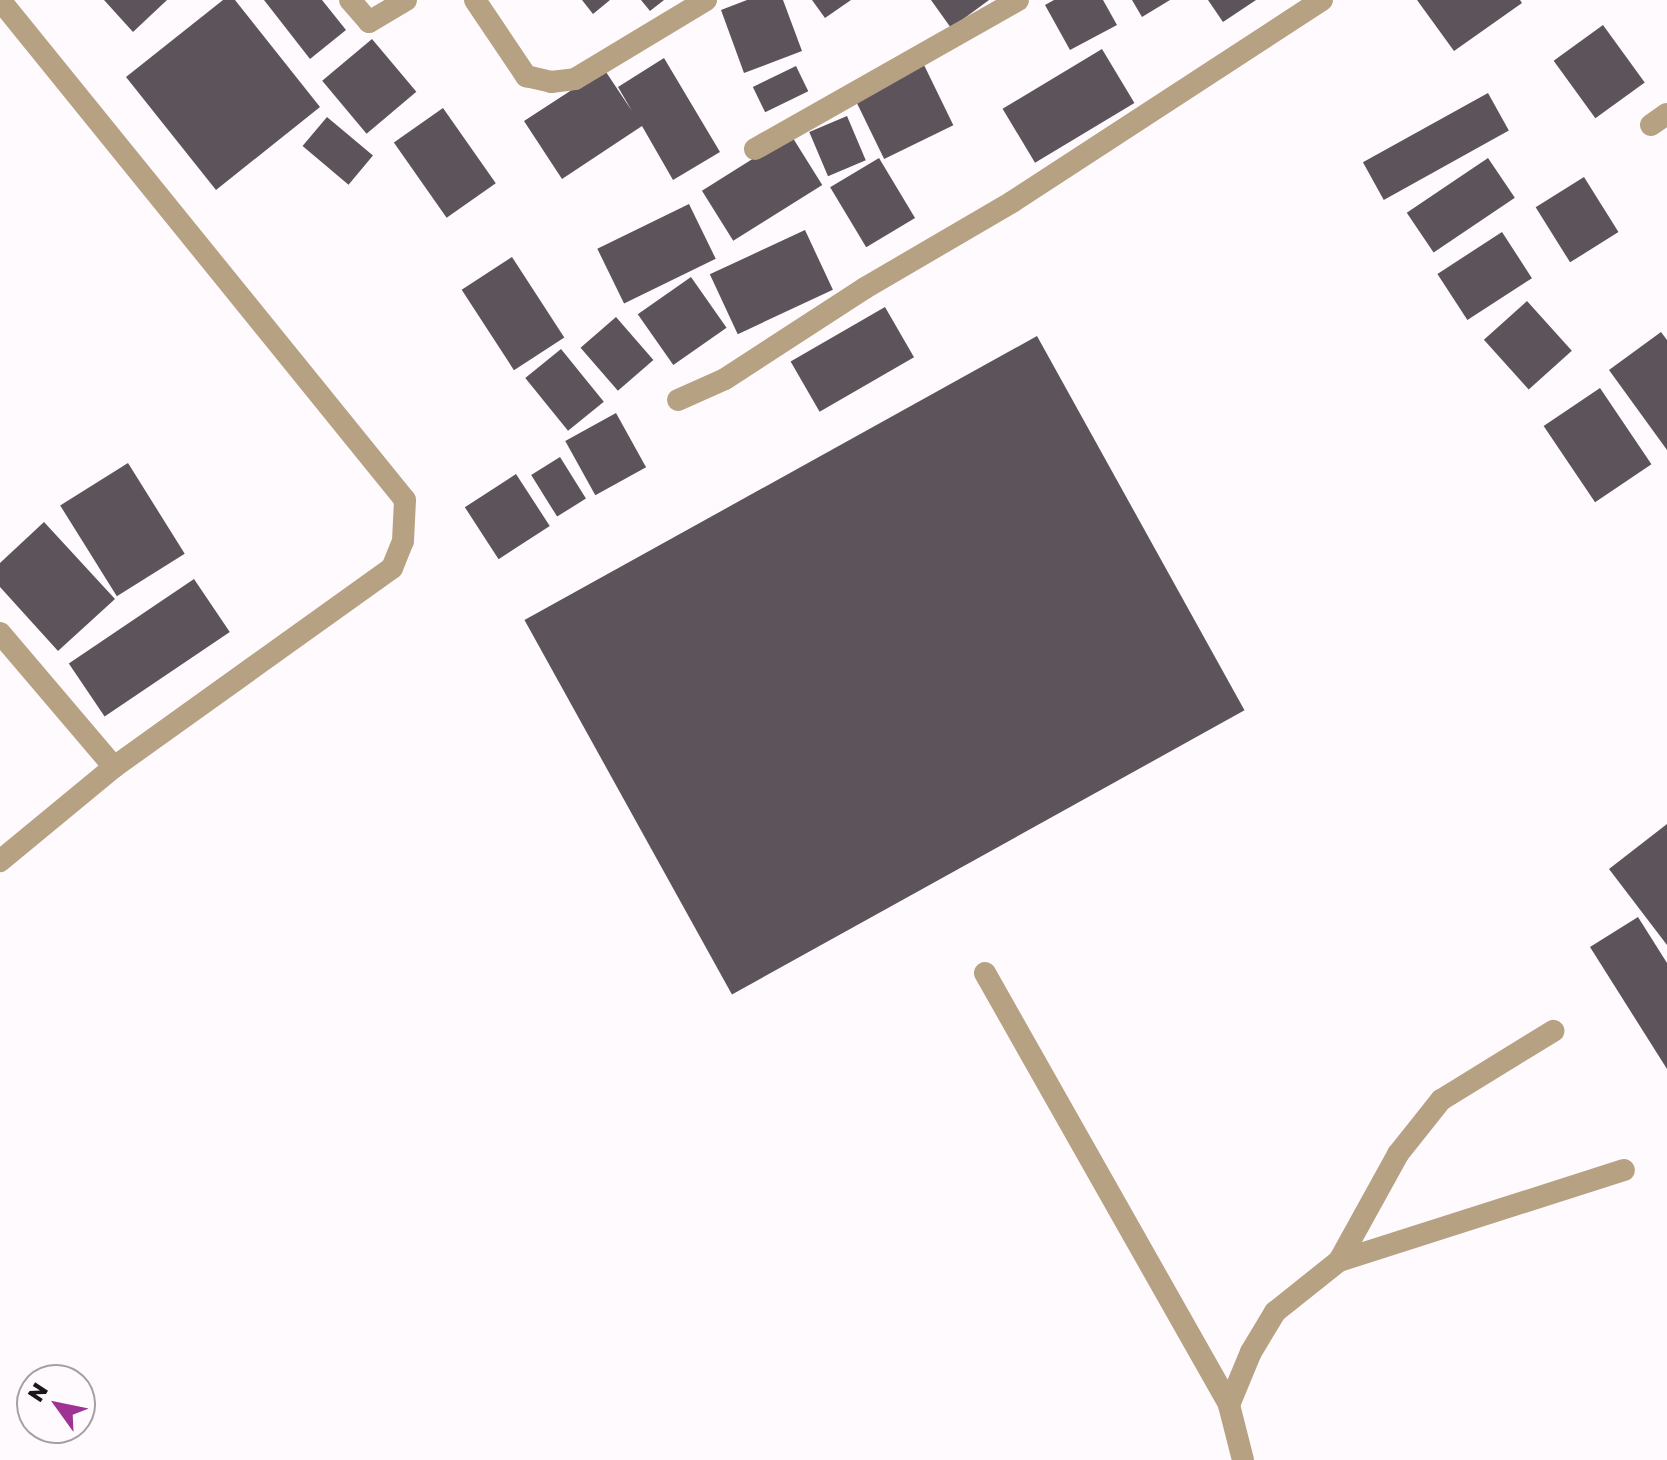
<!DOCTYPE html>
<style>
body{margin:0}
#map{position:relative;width:1667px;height:1460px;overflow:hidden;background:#fefafe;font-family:"Golos Text",sans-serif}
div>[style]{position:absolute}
.building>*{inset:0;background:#5c535b;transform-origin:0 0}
.service>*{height:22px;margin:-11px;padding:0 11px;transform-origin:11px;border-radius:11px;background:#b6a282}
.minor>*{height:22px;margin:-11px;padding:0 11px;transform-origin:11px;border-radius:11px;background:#b6a282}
span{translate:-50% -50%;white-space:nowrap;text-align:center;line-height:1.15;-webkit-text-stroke:8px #fefafe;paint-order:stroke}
.north{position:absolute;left:16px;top:1364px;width:80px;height:80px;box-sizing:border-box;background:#fefafe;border:2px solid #a39fa3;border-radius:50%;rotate:303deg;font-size:22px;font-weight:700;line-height:32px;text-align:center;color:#1a171a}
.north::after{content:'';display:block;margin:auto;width:28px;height:36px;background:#9e3393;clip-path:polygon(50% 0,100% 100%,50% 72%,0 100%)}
</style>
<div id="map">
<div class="building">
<div style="clip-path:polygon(104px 0,167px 0,133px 32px)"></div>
<div style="clip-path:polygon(223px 0,235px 0,320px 107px,216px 190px,126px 77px)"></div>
<div style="clip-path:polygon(264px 0,322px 0,346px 30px,310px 59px)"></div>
<div style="clip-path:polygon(582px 0,610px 0,593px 14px)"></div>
<div style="clip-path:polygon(641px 0,664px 0,650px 11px)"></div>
<div style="clip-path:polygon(747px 0,783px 0,802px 51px,744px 73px,721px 10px)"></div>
<div style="clip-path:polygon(812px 0,851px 0,825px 18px)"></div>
<div style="clip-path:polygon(931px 0,989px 0,951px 28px)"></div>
<div style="clip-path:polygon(1054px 0,1103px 0,1117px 25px,1070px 50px,1045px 5px)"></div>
<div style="clip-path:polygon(1132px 0,1170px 0,1142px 17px)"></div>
<div style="clip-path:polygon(1208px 0,1256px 0,1223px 22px)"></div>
<div style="clip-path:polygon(1417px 0,1520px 0,1522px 3px,1454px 51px)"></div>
<div style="left:1603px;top:25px;width:71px;height:61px;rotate:54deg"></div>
<div style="left:372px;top:39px;width:69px;height:65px;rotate:50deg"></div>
<div style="left:1102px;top:49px;width:63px;height:116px;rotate:59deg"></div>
<div style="clip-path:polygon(664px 58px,720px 152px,673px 180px,642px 126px,562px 179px,524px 121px,604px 69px,632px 111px,618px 87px)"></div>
<div style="left:924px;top:65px;width:67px;height:77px;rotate:64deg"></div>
<div style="left:796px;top:66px;width:28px;height:48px;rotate:64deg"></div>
<div style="left:1488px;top:93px;width:43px;height:143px;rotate:61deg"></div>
<div style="left:443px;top:108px;width:92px;height:60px;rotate:55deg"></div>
<div style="left:847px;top:116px;width:48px;height:41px;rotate:67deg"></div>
<div style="left:327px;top:117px;width:60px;height:38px;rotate:40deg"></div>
<div style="left:791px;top:135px;width:59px;height:105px;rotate:58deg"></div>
<div style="left:879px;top:158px;width:70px;height:57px;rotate:59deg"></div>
<div style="left:1488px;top:158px;width:48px;height:98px;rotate:56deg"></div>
<div style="left:1584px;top:177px;width:65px;height:57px;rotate:58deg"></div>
<div style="left:689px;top:204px;width:61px;height:102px;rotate:64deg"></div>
<div style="left:805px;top:230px;width:66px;height:105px;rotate:65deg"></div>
<div style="left:1502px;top:232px;width:55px;height:77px;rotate:57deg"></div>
<div style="left:512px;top:257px;width:96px;height:60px;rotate:57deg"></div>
<div style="left:691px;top:277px;width:62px;height:65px;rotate:55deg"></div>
<div style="left:1527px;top:301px;width:67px;height:58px;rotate:48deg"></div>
<div style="left:885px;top:307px;width:58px;height:109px;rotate:60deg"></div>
<div style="left:616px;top:317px;width:57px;height:47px;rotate:49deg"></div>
<div style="clip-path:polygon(1661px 332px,1667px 340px,1667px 450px,1609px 370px)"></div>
<div style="left:1037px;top:336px;width:428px;height:586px;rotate:61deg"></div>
<div style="left:561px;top:349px;width:68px;height:46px;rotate:51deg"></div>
<div style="left:1600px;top:388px;width:92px;height:68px;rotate:56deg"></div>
<div style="left:616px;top:413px;width:62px;height:58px;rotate:61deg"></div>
<div style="left:560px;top:457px;width:49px;height:34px;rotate:58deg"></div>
<div style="left:128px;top:463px;width:107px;height:80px;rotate:58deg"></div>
<div style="left:516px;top:474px;width:62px;height:61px;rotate:57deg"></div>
<div style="clip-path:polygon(44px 522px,115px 599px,58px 651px,0 587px,0 563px)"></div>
<div style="left:194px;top:579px;width:64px;height:151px;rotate:56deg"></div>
<div style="clip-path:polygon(1667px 824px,1667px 945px,1609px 869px)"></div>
<div style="clip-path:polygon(1638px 917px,1667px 963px,1667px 1069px,1590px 947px)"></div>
</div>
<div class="service">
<div style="left:985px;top:973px;width:496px;rotate:60.5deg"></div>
</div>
<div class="minor">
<div style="left:0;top:0;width:643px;rotate:50.99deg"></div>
<div style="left:405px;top:500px;width:41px;rotate:92.8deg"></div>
<div style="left:403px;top:541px;width:29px;rotate:112deg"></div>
<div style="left:392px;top:568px;width:342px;rotate:144.4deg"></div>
<div style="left:114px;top:767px;width:148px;rotate:140.5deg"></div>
<div style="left:350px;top:0;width:29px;rotate:49deg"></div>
<div style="left:369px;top:22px;width:43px;rotate:-30.7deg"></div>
<div style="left:475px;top:0;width:92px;rotate:56.1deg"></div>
<div style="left:526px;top:76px;width:26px;rotate:13deg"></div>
<div style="left:551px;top:82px;width:24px;rotate:-7deg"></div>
<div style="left:575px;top:79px;width:153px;rotate:-31.1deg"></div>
<div style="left:1651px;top:125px;width:19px;rotate:-35deg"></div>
<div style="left:755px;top:149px;width:302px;rotate:-29.5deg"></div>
<div style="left:678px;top:400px;width:51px;rotate:-24.1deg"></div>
<div style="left:725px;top:379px;width:167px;rotate:-33deg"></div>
<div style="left:865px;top:288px;width:170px;rotate:-30.3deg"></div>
<div style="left:1012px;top:202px;width:370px;rotate:-33.1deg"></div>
<div style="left:0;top:633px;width:176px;rotate:49.6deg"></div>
<div style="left:1339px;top:1261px;width:122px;rotate:-61.1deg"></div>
<div style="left:1398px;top:1154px;width:69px;rotate:-51.5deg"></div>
<div style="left:1441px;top:1100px;width:132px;rotate:-31.6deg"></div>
<div style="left:1243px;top:1460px;width:57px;rotate:-104.3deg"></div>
<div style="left:1229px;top:1405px;width:57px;rotate:-67.5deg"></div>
<div style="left:1251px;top:1352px;width:47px;rotate:-59deg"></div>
<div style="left:1275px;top:1312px;width:82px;rotate:-38.6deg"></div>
<div style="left:1339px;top:1261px;width:299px;rotate:-17.7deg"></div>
</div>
<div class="north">N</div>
</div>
